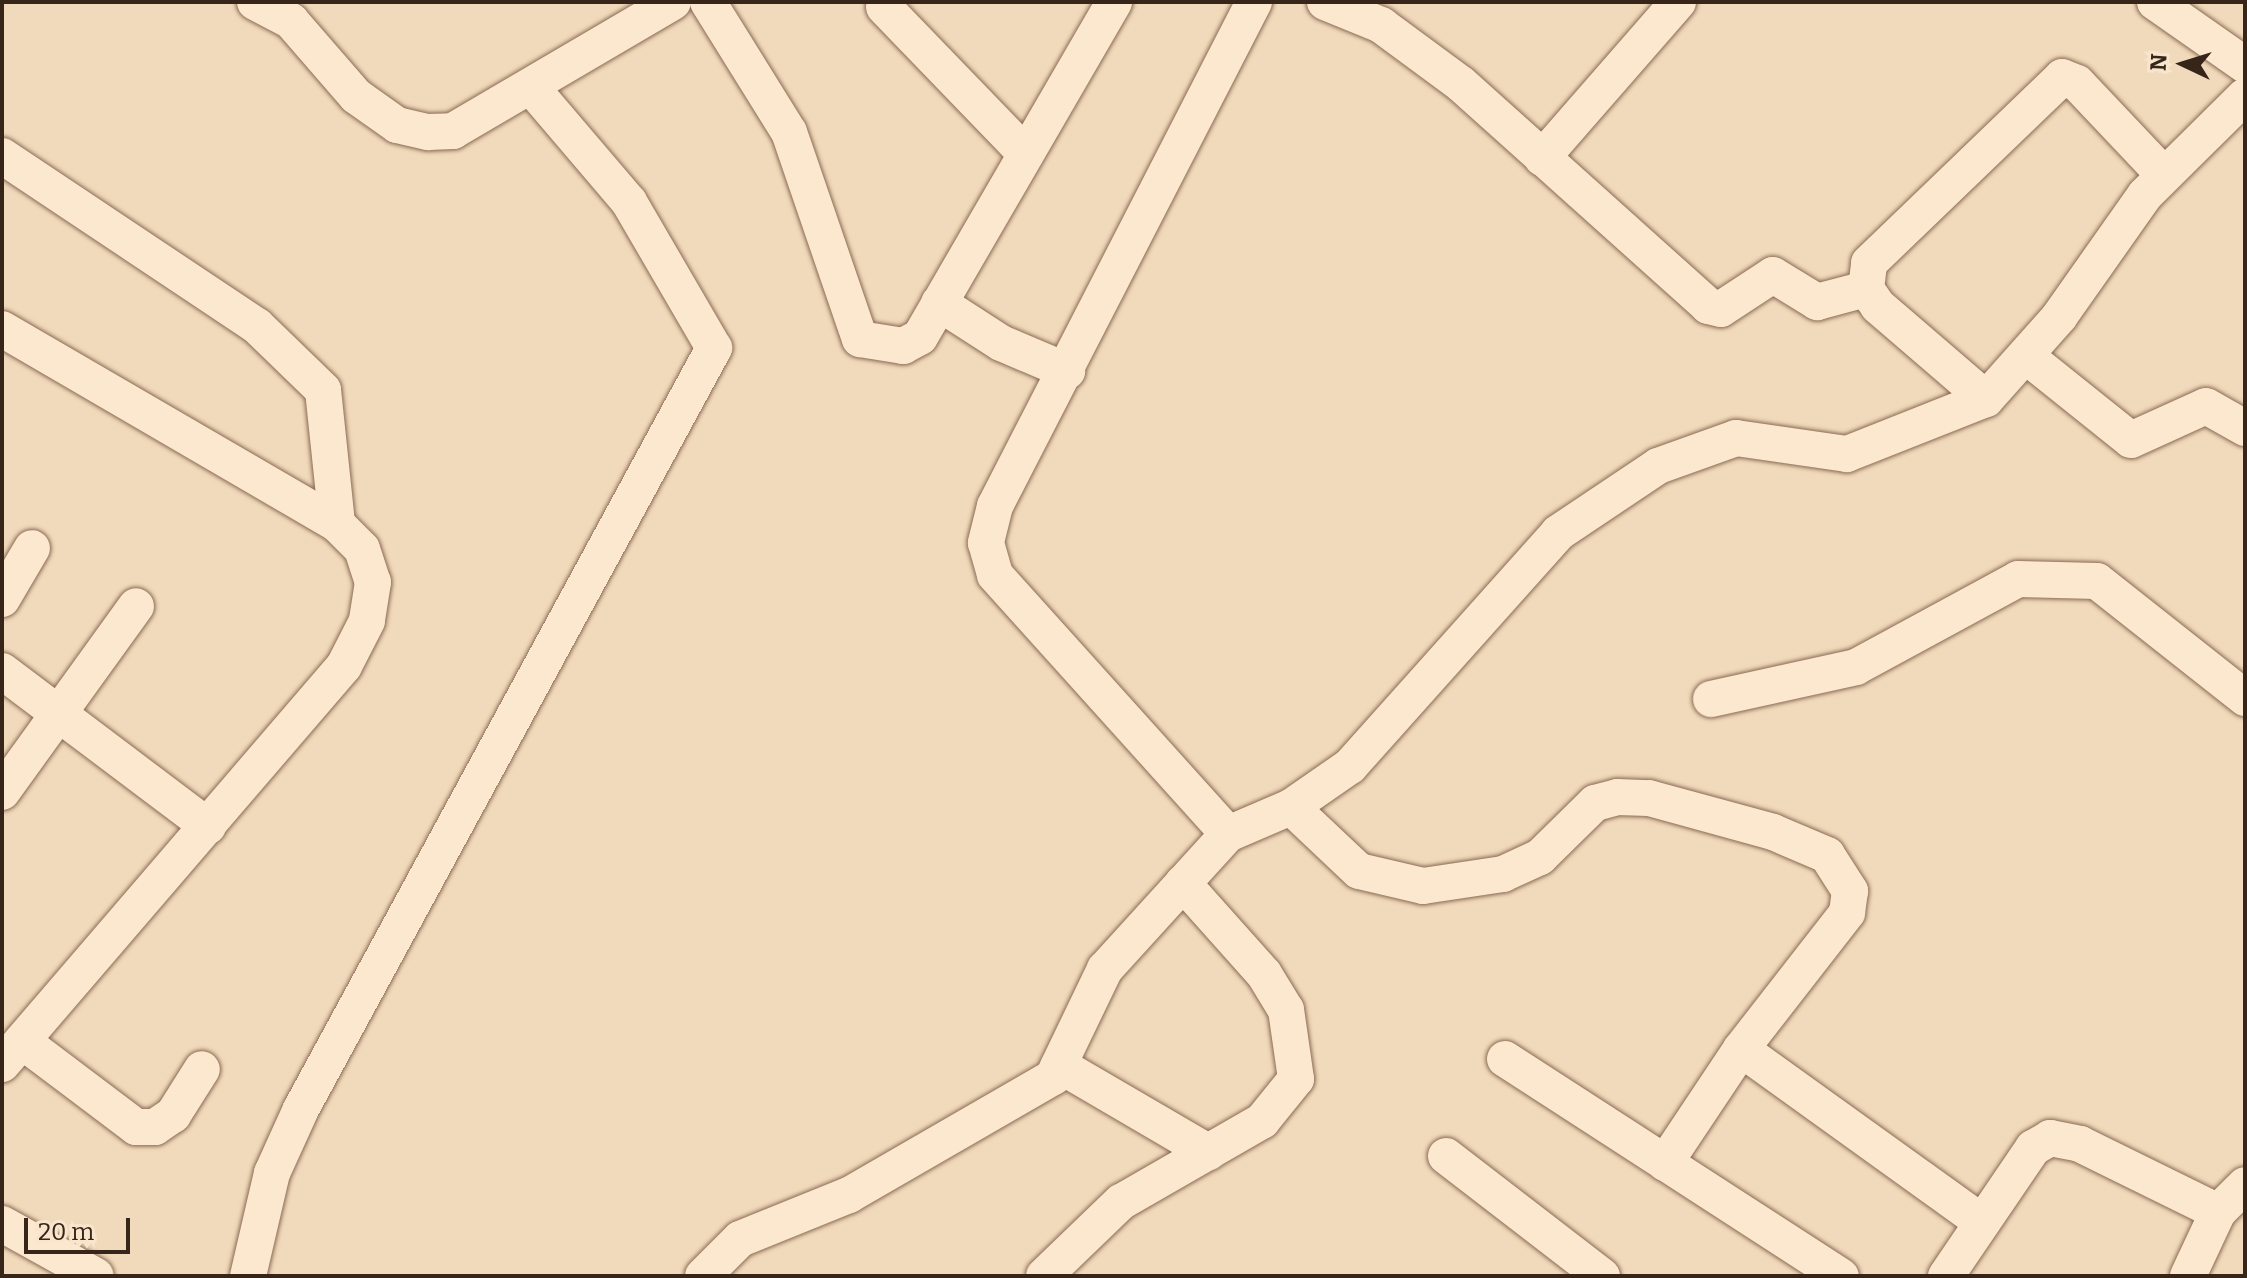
<!DOCTYPE html>
<style>
body{margin:0}
#map{position:relative;width:2247px;height:1278px;overflow:hidden;background:#f1dabb;font-family:Bitter,serif}
div>[style]{position:absolute}
.roads{filter:drop-shadow(0 0 2px #8a6a54) drop-shadow(0 0 2px #8a6a54)}
.minor>*{height:36px;margin:-18px;padding:0 18px;transform-origin:18px;border-radius:18px;background:#fbe8cf}
span{translate:-50% -50%;white-space:nowrap;text-align:center;line-height:1.15;-webkit-text-stroke:7px #f8e5cc;paint-order:stroke}
.frame{position:absolute;inset:0;border:4px solid #37251a;pointer-events:none}
.north{position:absolute;left:2143px;top:24px;width:80px;height:80px;-webkit-text-stroke:6px #f8e5cc;paint-order:stroke;rotate:274deg;font-size:22px;font-weight:700;line-height:32px;text-align:center;color:#37251a}
.north::after{content:'';display:block;margin:auto;width:28px;height:36px;background:#37251a;clip-path:polygon(50% 0,100% 100%,50% 72%,0 100%)}
.scale{position:absolute;left:24px;top:1218px;width:106px;height:36px;box-sizing:border-box;border:4px solid #37251a;border-top:0;padding-left:10px;font-size:24px;line-height:28px;white-space:nowrap;color:#37251a;-webkit-text-stroke:6px #f8e5cc;paint-order:stroke}
</style>
<div id="map">
<div class="roads">
<div class="minor">
<div style="left:255px;top:2px;width:41px;rotate:27.8deg"></div>
<div style="left:291px;top:21px;width:99px;rotate:49.1deg"></div>
<div style="left:356px;top:96px;width:50px;rotate:35.3deg"></div>
<div style="left:397px;top:125px;width:32px;rotate:13deg"></div>
<div style="left:428px;top:132px;width:25px;rotate:-2deg"></div>
<div style="left:453px;top:131px;width:255px;rotate:-30.4deg"></div>
<div style="left:708px;top:2px;width:153px;rotate:58.1deg"></div>
<div style="left:789px;top:132px;width:219px;rotate:71.1deg"></div>
<div style="left:860px;top:339px;width:44px;rotate:9.2deg"></div>
<div style="left:903px;top:346px;width:19px;rotate:-28deg"></div>
<div style="left:920px;top:337px;width:387px;rotate:-59.9deg"></div>
<div style="left:1254px;top:2px;width:567px;rotate:117.2deg"></div>
<div style="left:995px;top:506px;width:38px;rotate:104deg"></div>
<div style="left:986px;top:543px;width:33px;rotate:74deg"></div>
<div style="left:995px;top:575px;width:348px;rotate:48deg"></div>
<div style="left:1228px;top:834px;width:69px;rotate:-23.2deg"></div>
<div style="left:1291px;top:807px;width:72px;rotate:-34.8deg"></div>
<div style="left:1350px;top:766px;width:312px;rotate:-48.2deg"></div>
<div style="left:1558px;top:533px;width:120px;rotate:-33.8deg"></div>
<div style="left:1658px;top:466px;width:83px;rotate:-19.7deg"></div>
<div style="left:1736px;top:438px;width:112px;rotate:8.2deg"></div>
<div style="left:1847px;top:454px;width:149px;rotate:-21.6deg"></div>
<div style="left:1986px;top:399px;width:110px;rotate:-48.3deg"></div>
<div style="left:2059px;top:317px;width:149px;rotate:-54.8deg"></div>
<div style="left:2145px;top:195px;width:141px;rotate:-44.7deg"></div>
<div style="left:1325px;top:2px;width:61px;rotate:22.3deg"></div>
<div style="left:1381px;top:25px;width:99px;rotate:36.4deg"></div>
<div style="left:1461px;top:84px;width:332px;rotate:41.9deg"></div>
<div style="left:1708px;top:306px;width:13px;rotate:13deg"></div>
<div style="left:1721px;top:309px;width:62px;rotate:-33.2deg"></div>
<div style="left:1773px;top:275px;width:52px;rotate:31.5deg"></div>
<div style="left:1817px;top:302px;width:51px;rotate:-14.9deg"></div>
<div style="left:2155px;top:2px;width:110px;rotate:35deg"></div>
<div style="left:884px;top:7px;width:204px;rotate:46deg"></div>
<div style="left:2px;top:156px;width:306px;rotate:33.7deg"></div>
<div style="left:257px;top:326px;width:92px;rotate:44.1deg"></div>
<div style="left:323px;top:390px;width:135px;rotate:84deg"></div>
<div style="left:337px;top:524px;width:35px;rotate:45deg"></div>
<div style="left:362px;top:549px;width:35px;rotate:72deg"></div>
<div style="left:373px;top:582px;width:39px;rotate:99deg"></div>
<div style="left:367px;top:621px;width:51px;rotate:117.1deg"></div>
<div style="left:344px;top:666px;width:525px;rotate:130.67deg"></div>
<div style="left:1542px;top:158px;width:207px;rotate:-48.9deg"></div>
<div style="left:939px;top:303px;width:74px;rotate:32.8deg"></div>
<div style="left:1001px;top:343px;width:72px;rotate:23deg"></div>
<div style="left:2px;top:329px;width:388px;rotate:30.2deg"></div>
<div style="left:2026px;top:356px;width:134px;rotate:38.7deg"></div>
<div style="left:2131px;top:440px;width:82px;rotate:-24.4deg"></div>
<div style="left:2206px;top:406px;width:45px;rotate:29.4deg"></div>
<div style="left:1986px;top:399px;width:143px;rotate:-139.3deg"></div>
<div style="left:1878px;top:306px;width:21px;rotate:-125deg"></div>
<div style="left:1866px;top:289px;width:26px;rotate:-83deg"></div>
<div style="left:1869px;top:263px;width:268px;rotate:-43.9deg"></div>
<div style="left:2062px;top:77px;width:16px;rotate:22deg"></div>
<div style="left:2077px;top:83px;width:125px;rotate:46.6deg"></div>
<div style="left:2px;top:599px;width:59px;rotate:-59.5deg"></div>
<div style="left:2px;top:671px;width:258px;rotate:37deg"></div>
<div style="left:1711px;top:699px;width:148px;rotate:-12.4deg"></div>
<div style="left:1856px;top:667px;width:184px;rotate:-28.5deg"></div>
<div style="left:2018px;top:579px;width:79px;rotate:1.5deg"></div>
<div style="left:2097px;top:581px;width:189px;rotate:38.3deg"></div>
<div style="left:2px;top:792px;width:229px;rotate:-54.2deg"></div>
<div style="left:1291px;top:807px;width:93px;rotate:43.3deg"></div>
<div style="left:1359px;top:871px;width:66px;rotate:13.2deg"></div>
<div style="left:1423px;top:886px;width:81px;rotate:-8.5deg"></div>
<div style="left:1503px;top:874px;width:41px;rotate:-24.7deg"></div>
<div style="left:1540px;top:857px;width:77px;rotate:-44.5deg"></div>
<div style="left:1595px;top:803px;width:23px;rotate:-15deg"></div>
<div style="left:1617px;top:797px;width:32px;rotate:2deg"></div>
<div style="left:1649px;top:798px;width:129px;rotate:15.3deg"></div>
<div style="left:1773px;top:832px;width:59px;rotate:23.1deg"></div>
<div style="left:1827px;top:855px;width:43px;rotate:57.4deg"></div>
<div style="left:1850px;top:891px;width:22px;rotate:98deg"></div>
<div style="left:1847px;top:913px;width:172px;rotate:127.9deg"></div>
<div style="left:1741px;top:1049px;width:137px;rotate:123.7deg"></div>
<div style="left:22px;top:1041px;width:143px;rotate:37deg"></div>
<div style="left:136px;top:1127px;width:19px"></div>
<div style="left:155px;top:1127px;width:22px;rotate:-34deg"></div>
<div style="left:173px;top:1115px;width:54px;rotate:-57.8deg"></div>
<div style="left:1741px;top:1049px;width:297px;rotate:35.7deg"></div>
<div style="left:1505px;top:1059px;width:400px;rotate:32.9deg"></div>
<div style="left:1059px;top:1065px;width:173px;rotate:30.3deg"></div>
<div style="left:1446px;top:1156px;width:197px;rotate:37.6deg"></div>
<div style="left:2px;top:1224px;width:107px;rotate:29deg"></div>
<div style="left:248px;top:1276px;width:106px;rotate:-76.9deg"></div>
<div style="left:272px;top:1173px;width:70px;rotate:-65.6deg"></div>
<div style="left:301px;top:1109px;width:866px;rotate:-61.51deg"></div>
<div style="left:714px;top:348px;width:169px;rotate:-120.2deg"></div>
<div style="left:629px;top:202px;width:151px;rotate:-130.4deg"></div>
<div style="left:703px;top:1276px;width:52px;rotate:-45deg"></div>
<div style="left:740px;top:1239px;width:118px;rotate:-22deg"></div>
<div style="left:849px;top:1195px;width:236px;rotate:-30deg"></div>
<div style="left:1053px;top:1077px;width:120px;rotate:-64.3deg"></div>
<div style="left:1105px;top:969px;width:183px;rotate:-47.7deg"></div>
<div style="left:1044px;top:1276px;width:107px;rotate:-43.9deg"></div>
<div style="left:1121px;top:1202px;width:163px;rotate:-29.9deg"></div>
<div style="left:1262px;top:1121px;width:54px;rotate:-51deg"></div>
<div style="left:1296px;top:1079px;width:70px;rotate:-98.2deg"></div>
<div style="left:1286px;top:1010px;width:42px;rotate:-121.4deg"></div>
<div style="left:1264px;top:974px;width:122px;rotate:-131.7deg"></div>
<div style="left:1946px;top:1276px;width:155px;rotate:-55.8deg"></div>
<div style="left:2033px;top:1148px;width:20px;rotate:-30deg"></div>
<div style="left:2050px;top:1138px;width:31px;rotate:11deg"></div>
<div style="left:2080px;top:1144px;width:154px;rotate:26.2deg"></div>
<div style="left:2188px;top:1276px;width:71px;rotate:-64.9deg"></div>
<div style="left:2218px;top:1212px;width:38px;rotate:-45deg"></div>
</div>
</div>
<div class="frame"></div>
<div class="north">N</div>
<div class="scale">20 m</div>
</div>
